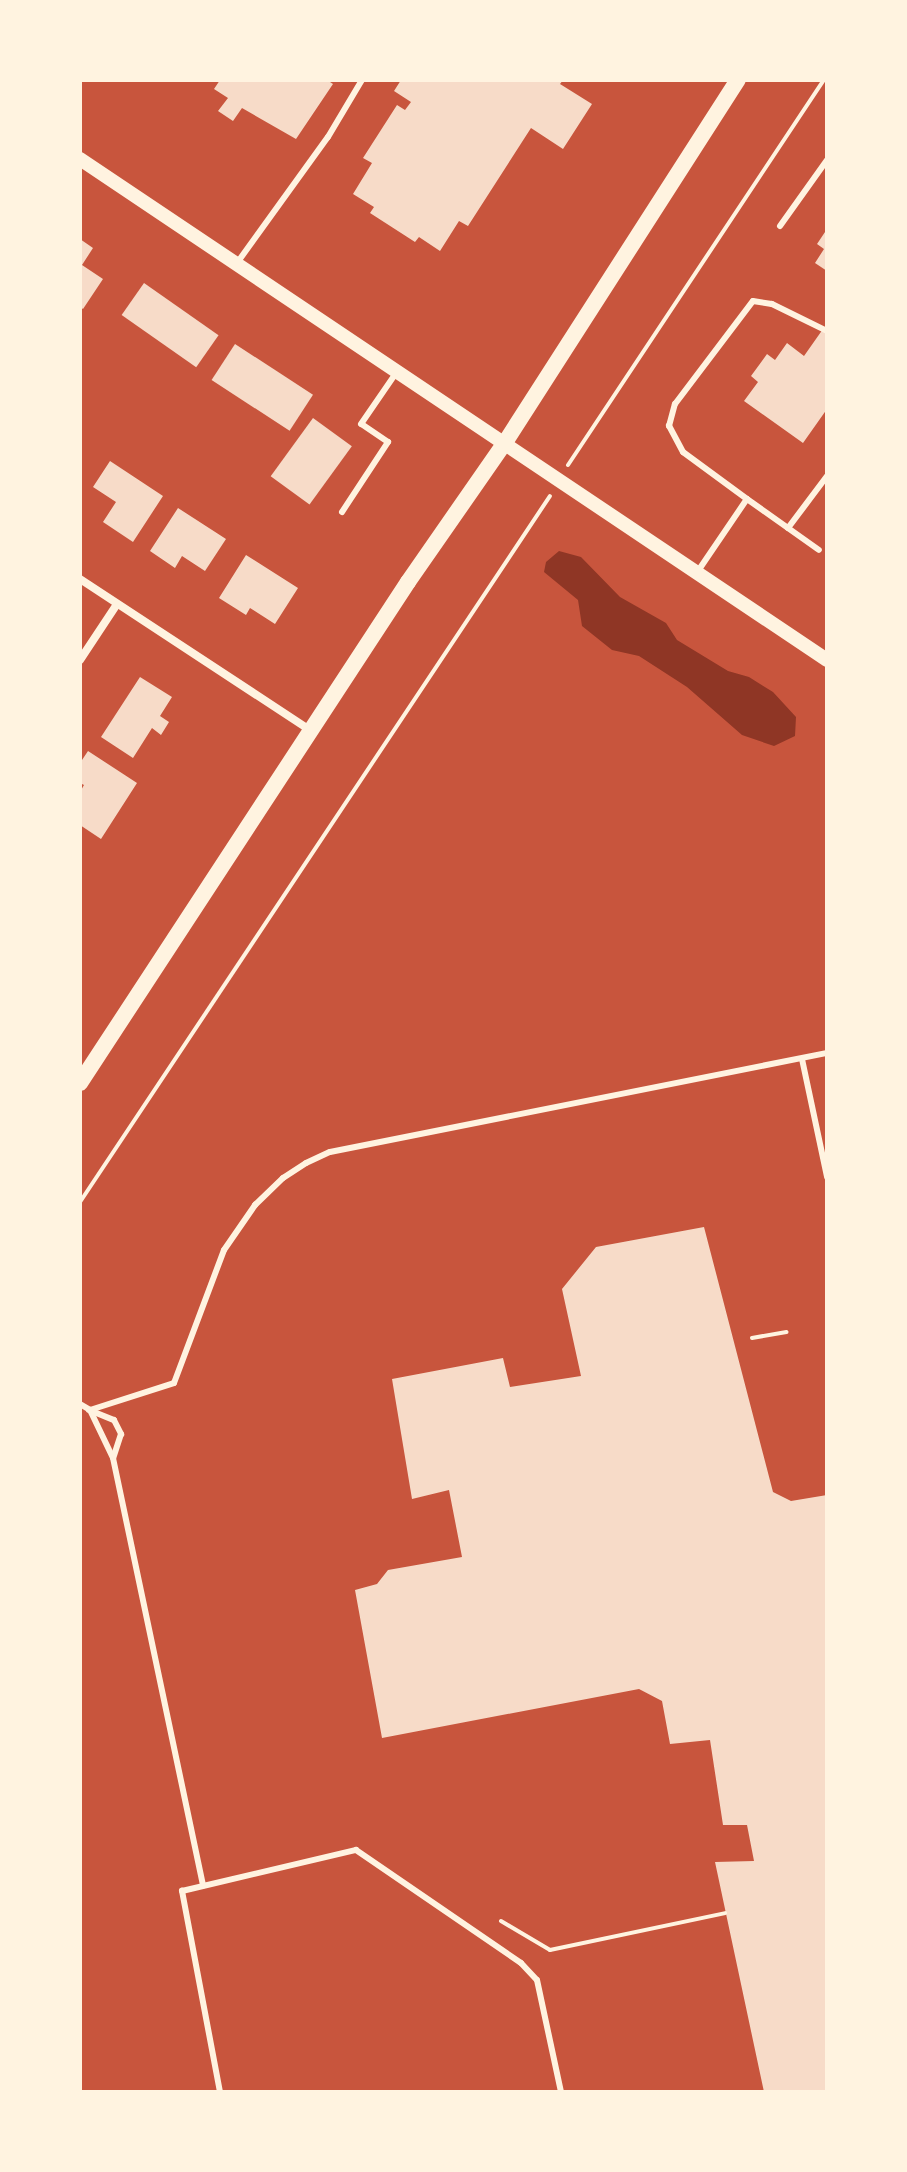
<!DOCTYPE html>
<style>
body{margin:0}
#map{position:relative;width:907px;height:2172px;overflow:hidden;background:#c8553d;font-family:Helvetica,sans-serif}
div>[style]{position:absolute}
.water>*{inset:0;background:#8f3625}
.building>*{inset:0;background:#f7dbc8;transform-origin:0 0}
.path>*{height:4px;margin:-2px;padding:0 2px;transform-origin:2px;border-radius:2px;background:#fff3e0}
.service>*{height:6px;margin:-3px;padding:0 3px;transform-origin:3px;border-radius:3px;background:#fff3e0}
.minor>*{height:8px;margin:-4px;padding:0 4px;transform-origin:4px;border-radius:4px;background:#fff3e0}
.tertiary>*{height:14px;margin:-7px;padding:0 7px;transform-origin:7px;border-radius:7px;background:#fff3e0}
.secondary>*{height:16px;margin:-8px;padding:0 8px;transform-origin:8px;border-radius:8px;background:#fff3e0}
span{translate:-50% -50%;white-space:nowrap;text-align:center;line-height:1.15;-webkit-text-stroke:8px #fff3e0;paint-order:stroke}
.frame{position:absolute;inset:0;border:82px solid #fff3e0;pointer-events:none}
</style>
<div id="map">
<div class="water">
<div style="clip-path:polygon(559px 551px,581px 557px,620px 597px,666px 623px,677px 640px,728px 671px,749px 677px,773px 692px,796px 717px,795px 736px,774px 746px,742px 735px,687px 687px,639px 656px,612px 650px,582px 626px,578px 600px,544px 572px,546px 562px)"></div>
</div>
<div class="building">
<div style="clip-path:polygon(220px 80px,327px 80px,333px 84px,296px 139px,242px 108px,233px 121px,218px 111px,228px 98px,214px 89px)"></div>
<div style="clip-path:polygon(401px 80px,563px 80px,560px 84px,592px 104px,563px 149px,531px 128px,468px 226px,459px 221px,440px 251px,419px 237px,415px 242px,370px 213px,374px 207px,353px 194px,372px 163px,363px 158px,397px 105px,405px 110px,411px 102px,394px 91px)"></div>
<div style="clip-path:polygon(827px 229px,827px 271px,815px 263px,824px 249px,817px 244px)"></div>
<div style="clip-path:polygon(80px 239px,93px 248px,82px 265px,103px 279px,83px 309px,80px 307px)"></div>
<div style="left:144px;top:283px;width:91px;height:39px;rotate:35deg"></div>
<div style="clip-path:polygon(823px 329px,827px 331px,827px 409px,803px 443px,744px 401px,758px 382px,751px 376px,767px 354px,775px 360px,787px 343px,804px 356px)"></div>
<div style="left:235px;top:344px;width:93px;height:43px;rotate:33deg"></div>
<div style="left:313px;top:418px;width:48px;height:72px;rotate:36deg"></div>
<div style="clip-path:polygon(110px 461px,163px 496px,133px 542px,103px 522px,116px 502px,93px 487px)"></div>
<div style="clip-path:polygon(178px 508px,226px 539px,205px 571px,182px 556px,175px 568px,150px 551px)"></div>
<div style="clip-path:polygon(246px 555px,298px 588px,275px 624px,250px 608px,246px 615px,219px 598px)"></div>
<div style="clip-path:polygon(140px 677px,172px 697px,160px 716px,169px 722px,161px 735px,152px 728px,133px 758px,101px 737px)"></div>
<div style="clip-path:polygon(88px 751px,137px 783px,101px 839px,80px 825px,80px 792px,84px 785px,80px 783px,80px 763px)"></div>
<div style="clip-path:polygon(704px 1227px,773px 1492px,791px 1501px,827px 1495px,827px 2092px,764px 2092px,715px 1862px,754px 1861px,747px 1825px,723px 1825px,710px 1740px,670px 1744px,662px 1701px,639px 1689px,382px 1738px,355px 1590px,377px 1584px,388px 1570px,462px 1557px,449px 1490px,412px 1499px,392px 1379px,503px 1358px,510px 1387px,581px 1376px,562px 1289px,596px 1247px)"></div>
</div>
<div class="path">
<div style="left:568px;top:465px;width:462px;rotate:-56.4deg"></div>
<div style="left:80px;top:1202px;width:848px;rotate:-56.35deg"></div>
<div style="left:752px;top:1338px;width:35px;rotate:-10deg"></div>
<div style="left:501px;top:1921px;width:57px;rotate:30.6deg"></div>
<div style="left:550px;top:1950px;width:179px;rotate:-11.9deg"></div>
</div>
<div class="service">
<div style="left:780px;top:226px;width:81px;rotate:-54.5deg"></div>
<div style="left:237px;top:263px;width:155px;rotate:-54.2deg"></div>
<div style="left:328px;top:137px;width:66px;rotate:-59.2deg"></div>
<div style="left:747px;top:499px;width:79px;rotate:-143.7deg"></div>
<div style="left:683px;top:452px;width:30px;rotate:-118deg"></div>
<div style="left:669px;top:426px;width:23px;rotate:-75deg"></div>
<div style="left:675px;top:404px;width:129px;rotate:-52.9deg"></div>
<div style="left:753px;top:301px;width:19px;rotate:9deg"></div>
<div style="left:772px;top:304px;width:61px;rotate:26.1deg"></div>
<div style="left:342px;top:512px;width:84px;rotate:-56.7deg"></div>
<div style="left:388px;top:442px;width:32px;rotate:-146deg"></div>
<div style="left:361px;top:424px;width:62px;rotate:-55.5deg"></div>
<div style="left:788px;top:528px;width:65px;rotate:-53.1deg"></div>
<div style="left:698px;top:571px;width:87px;rotate:-55.8deg"></div>
<div style="left:747px;top:499px;width:88px;rotate:35.3deg"></div>
<div style="left:802px;top:1059px;width:121px;rotate:78deg"></div>
<div style="left:80px;top:1404px;width:12px;rotate:31deg"></div>
<div style="left:90px;top:1410px;width:53px;rotate:64.4deg"></div>
<div style="left:113px;top:1458px;width:437px;rotate:78.1deg"></div>
<div style="left:89px;top:1410px;width:27px;rotate:22deg"></div>
<div style="left:114px;top:1420px;width:16px;rotate:63deg"></div>
<div style="left:121px;top:1434px;width:25px;rotate:108deg"></div>
<div style="left:90px;top:1410px;width:88px;rotate:-17.8deg"></div>
<div style="left:174px;top:1383px;width:142px;rotate:-69.4deg"></div>
<div style="left:224px;top:1250px;width:55px;rotate:-55.4deg"></div>
<div style="left:255px;top:1205px;width:39px;rotate:-44deg"></div>
<div style="left:283px;top:1178px;width:27px;rotate:-33deg"></div>
<div style="left:306px;top:1163px;width:26px;rotate:-25deg"></div>
<div style="left:330px;top:1152px;width:507px;rotate:-11.27deg"></div>
<div style="left:220px;top:2092px;width:205px;rotate:-100.7deg"></div>
<div style="left:182px;top:1891px;width:179px;rotate:-13.3deg"></div>
<div style="left:356px;top:1850px;width:200px;rotate:34.4deg"></div>
<div style="left:521px;top:1963px;width:23px;rotate:47deg"></div>
<div style="left:537px;top:1980px;width:115px;rotate:77.9deg"></div>
</div>
<div class="minor">
<div style="left:80px;top:579px;width:275px;rotate:33.3deg"></div>
<div style="left:80px;top:660px;width:67px;rotate:-56.5deg"></div>
</div>
<div class="tertiary">
<div style="left:80px;top:159px;width:899px;rotate:33.85deg"></div>
</div>
<div class="secondary">
<div style="left:80px;top:1083px;width:599px;rotate:-56.79deg"></div>
<div style="left:408px;top:582px;width:172px;rotate:-55.2deg"></div>
<div style="left:506px;top:441px;width:429px;rotate:-57.3deg"></div>
</div>
<div class="frame"></div>
</div>
